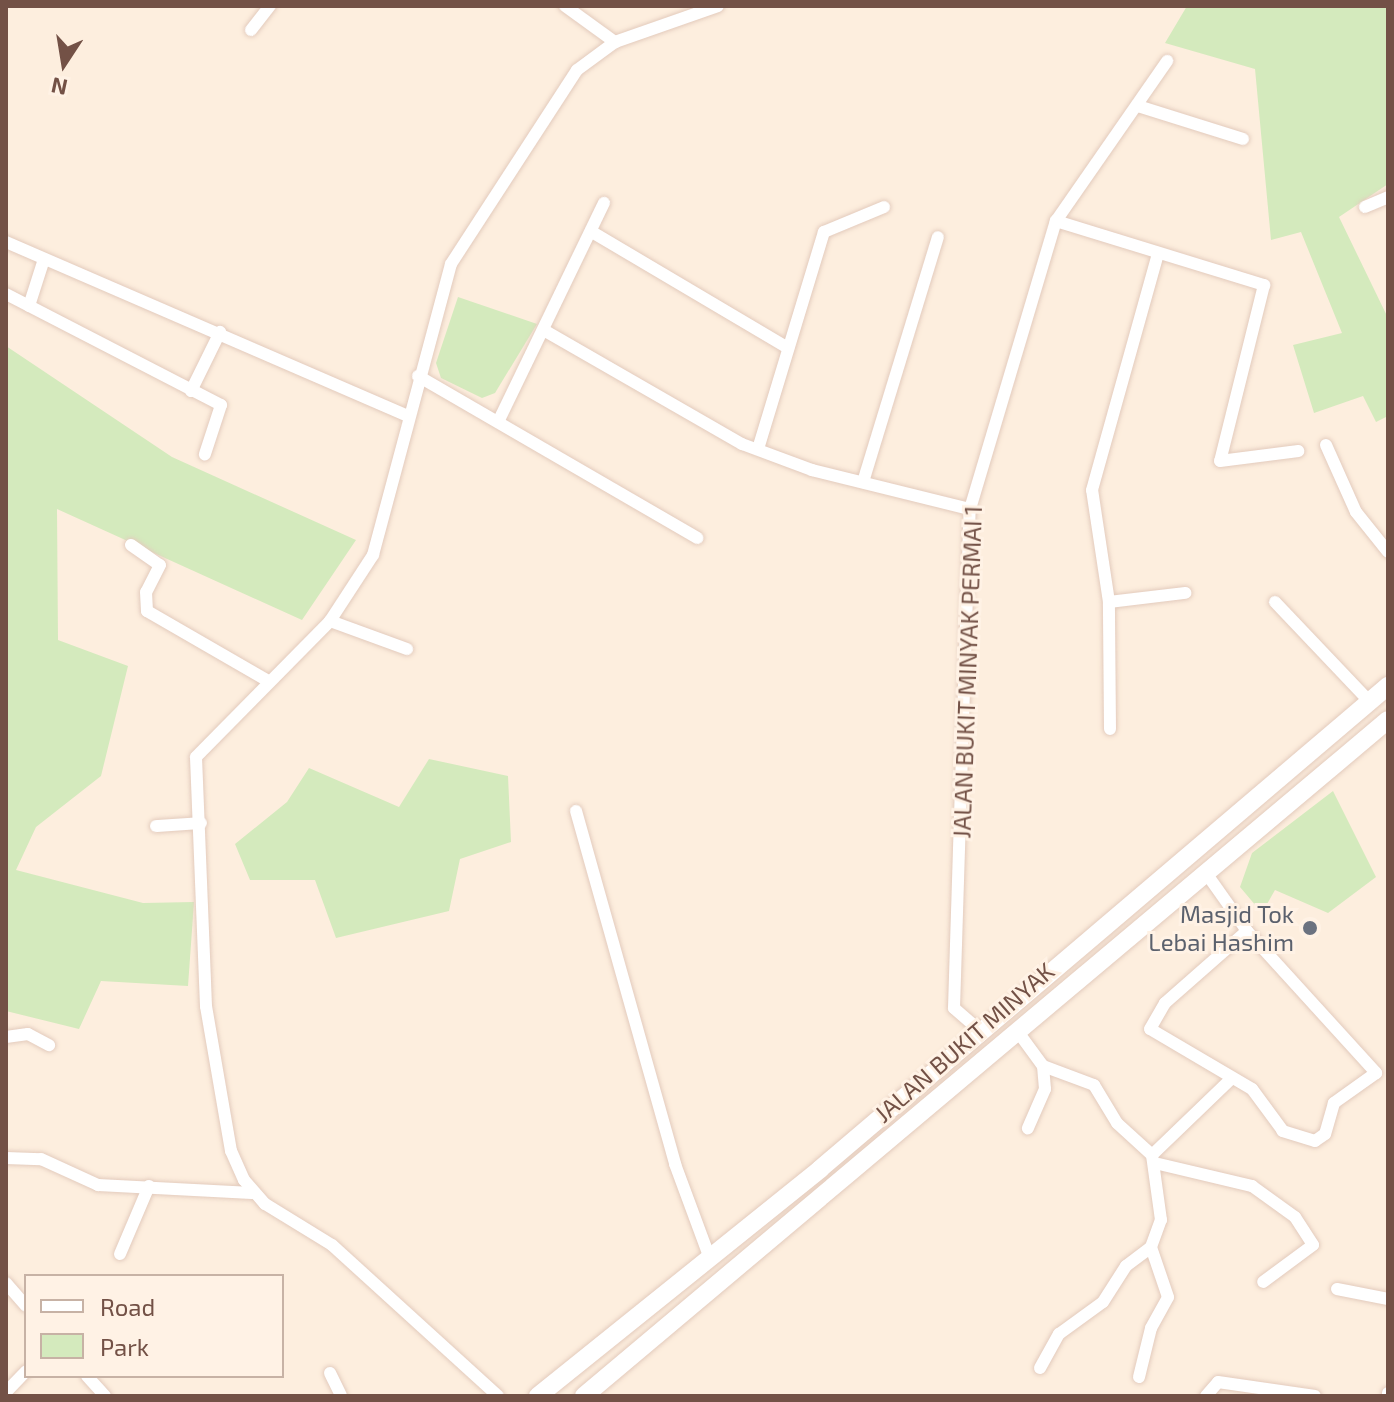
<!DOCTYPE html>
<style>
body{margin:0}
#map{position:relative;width:1394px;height:1402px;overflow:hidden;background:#fdeede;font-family:"Exo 2",sans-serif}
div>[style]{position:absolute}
.green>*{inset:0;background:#d4eabd}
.roads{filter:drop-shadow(0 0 2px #e3cbbd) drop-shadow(0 0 2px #e3cbbd)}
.street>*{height:12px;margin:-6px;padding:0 6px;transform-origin:6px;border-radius:6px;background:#fff}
.secondary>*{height:18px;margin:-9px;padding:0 9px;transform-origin:9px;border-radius:9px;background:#fff}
.dots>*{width:22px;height:22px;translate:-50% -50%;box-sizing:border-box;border:4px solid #fff2e5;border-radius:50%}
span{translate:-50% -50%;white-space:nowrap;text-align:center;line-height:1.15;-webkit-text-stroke:6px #fff2e5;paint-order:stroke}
.street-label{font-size:24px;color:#735146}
.worship-label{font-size:24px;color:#5b616d}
.right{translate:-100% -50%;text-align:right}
.frame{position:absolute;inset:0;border:8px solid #735146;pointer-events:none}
.legend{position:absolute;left:24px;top:1274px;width:260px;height:104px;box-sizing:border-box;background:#fff2e5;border:2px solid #c7b2a5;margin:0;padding:10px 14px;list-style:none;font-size:24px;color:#735146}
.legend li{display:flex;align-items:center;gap:16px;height:40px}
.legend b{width:40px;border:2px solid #c7b2a5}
.north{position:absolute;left:24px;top:24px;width:80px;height:80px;-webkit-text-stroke:6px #fff2e5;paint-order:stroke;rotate:192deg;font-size:22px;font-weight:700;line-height:32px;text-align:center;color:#735146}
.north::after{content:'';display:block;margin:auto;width:28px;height:36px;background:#735146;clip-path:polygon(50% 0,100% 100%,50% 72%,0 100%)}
</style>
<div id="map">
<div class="green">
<div style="clip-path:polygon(1187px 6px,1388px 6px,1388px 184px,1339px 217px,1388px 318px,1388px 416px,1376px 422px,1363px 396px,1314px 413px,1293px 345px,1342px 333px,1301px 232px,1271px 240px,1255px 69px,1165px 43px)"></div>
<div style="clip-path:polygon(458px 297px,537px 324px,495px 393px,482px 398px,441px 378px,436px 363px)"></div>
<div style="clip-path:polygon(6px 346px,172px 457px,356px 540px,302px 620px,57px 509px,58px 640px,128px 666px,101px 776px,36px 827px,16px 870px,143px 903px,194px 902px,188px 986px,101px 981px,79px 1029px,6px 1011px)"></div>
<div style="clip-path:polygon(429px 759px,508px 776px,511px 842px,460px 859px,449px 911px,336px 938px,315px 880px,250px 880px,235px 844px,287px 802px,309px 768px,399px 807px)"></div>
<div style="clip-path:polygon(1333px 791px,1376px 877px,1328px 913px,1275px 890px,1262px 913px,1240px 887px,1252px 853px)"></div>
</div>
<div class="roads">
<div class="street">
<div style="left:565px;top:6px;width:62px;rotate:35.8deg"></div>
<div style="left:251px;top:30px;width:31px;rotate:-52deg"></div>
<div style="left:1138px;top:106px;width:110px;rotate:17.4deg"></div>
<div style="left:1365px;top:207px;width:25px;rotate:-23deg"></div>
<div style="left:1056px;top:221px;width:218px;rotate:17.1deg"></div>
<div style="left:1264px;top:285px;width:181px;rotate:104deg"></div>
<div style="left:1220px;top:461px;width:79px;rotate:-7.3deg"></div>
<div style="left:592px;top:232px;width:228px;rotate:30.6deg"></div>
<div style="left:6px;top:242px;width:436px;rotate:23.4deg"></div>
<div style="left:6px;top:294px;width:242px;rotate:27.3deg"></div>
<div style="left:221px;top:405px;width:52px;rotate:108.1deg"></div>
<div style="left:29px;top:306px;width:49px;rotate:-72.3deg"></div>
<div style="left:547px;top:332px;width:225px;rotate:29.9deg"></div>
<div style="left:742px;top:444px;width:75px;rotate:20.4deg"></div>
<div style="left:812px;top:470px;width:163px;rotate:13.9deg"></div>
<div style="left:418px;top:376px;width:323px;rotate:30.1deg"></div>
<div style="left:191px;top:391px;width:66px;rotate:-63.8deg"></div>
<div style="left:500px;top:418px;width:239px;rotate:-64.2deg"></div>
<div style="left:1326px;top:445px;width:73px;rotate:65.9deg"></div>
<div style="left:1356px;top:512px;width:51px;rotate:51.3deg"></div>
<div style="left:758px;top:449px;width:227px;rotate:-73.1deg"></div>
<div style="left:824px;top:232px;width:65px;rotate:-22.6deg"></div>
<div style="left:863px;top:482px;width:256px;rotate:-73deg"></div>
<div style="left:131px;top:545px;width:35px;rotate:35deg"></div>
<div style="left:160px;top:565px;width:30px;rotate:117deg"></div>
<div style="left:146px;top:592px;width:19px;rotate:87deg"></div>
<div style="left:147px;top:611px;width:140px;rotate:30deg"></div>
<div style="left:1109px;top:602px;width:77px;rotate:-6.8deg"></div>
<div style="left:1275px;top:602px;width:138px;rotate:46.5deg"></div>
<div style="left:330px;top:621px;width:82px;rotate:20deg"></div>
<div style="left:1110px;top:729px;width:127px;rotate:-90.5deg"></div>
<div style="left:1109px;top:602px;width:113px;rotate:-98.6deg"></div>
<div style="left:1092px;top:490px;width:246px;rotate:-74.4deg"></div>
<div style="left:576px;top:811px;width:367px;rotate:74.3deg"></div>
<div style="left:675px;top:1164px;width:98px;rotate:69.7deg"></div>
<div style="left:156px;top:826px;width:45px;rotate:-3.8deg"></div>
<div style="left:1206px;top:873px;width:71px;rotate:54.7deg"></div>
<div style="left:1247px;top:931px;width:192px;rotate:47.7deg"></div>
<div style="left:1376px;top:1073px;width:52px;rotate:144.5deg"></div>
<div style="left:1334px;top:1103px;width:32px;rotate:106deg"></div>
<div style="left:1325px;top:1134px;width:12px;rotate:145deg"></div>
<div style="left:1315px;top:1141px;width:34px;rotate:-163deg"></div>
<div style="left:1283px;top:1131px;width:52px;rotate:-126.4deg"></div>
<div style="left:1252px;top:1089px;width:118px;rotate:-149.5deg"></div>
<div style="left:1150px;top:1029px;width:30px;rotate:-60deg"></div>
<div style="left:1165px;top:1003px;width:109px;rotate:-41.3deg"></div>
<div style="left:978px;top:1029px;width:32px;rotate:-139deg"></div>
<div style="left:954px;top:1008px;width:499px;rotate:-88.2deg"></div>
<div style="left:970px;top:509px;width:301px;rotate:-73.4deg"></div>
<div style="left:1056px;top:221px;width:195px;rotate:-55.2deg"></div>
<div style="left:1018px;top:1032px;width:42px;rotate:53.7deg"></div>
<div style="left:1043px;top:1066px;width:23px;rotate:85deg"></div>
<div style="left:1045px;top:1089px;width:43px;rotate:113.6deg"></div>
<div style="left:6px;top:1037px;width:22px;rotate:-8deg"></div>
<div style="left:28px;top:1034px;width:24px;rotate:28deg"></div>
<div style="left:1152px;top:1155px;width:111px;rotate:-43.9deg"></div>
<div style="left:6px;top:1158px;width:35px;rotate:2deg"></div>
<div style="left:41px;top:1159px;width:63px;rotate:24.5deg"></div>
<div style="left:98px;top:1185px;width:154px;rotate:3deg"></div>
<div style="left:1159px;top:1164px;width:96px;rotate:13.3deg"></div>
<div style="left:1252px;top:1186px;width:53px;rotate:35.8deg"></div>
<div style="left:1295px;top:1217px;width:33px;rotate:57deg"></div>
<div style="left:1313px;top:1245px;width:62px;rotate:143.5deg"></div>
<div style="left:120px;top:1254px;width:74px;rotate:-66.9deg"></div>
<div style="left:6px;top:1283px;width:30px;rotate:49deg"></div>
<div style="left:1337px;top:1289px;width:52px;rotate:11.1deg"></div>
<div style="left:1040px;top:1368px;width:39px;rotate:-61deg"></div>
<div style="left:1059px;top:1334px;width:54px;rotate:-36deg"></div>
<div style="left:1103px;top:1302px;width:43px;rotate:-57.4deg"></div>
<div style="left:1126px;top:1266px;width:31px;rotate:-37deg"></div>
<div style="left:1151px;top:1247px;width:29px;rotate:-70deg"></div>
<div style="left:1161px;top:1220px;width:66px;rotate:-97.9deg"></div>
<div style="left:1152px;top:1155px;width:47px;rotate:-137.6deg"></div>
<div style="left:1117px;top:1123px;width:44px;rotate:-121.2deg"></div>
<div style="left:1094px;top:1085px;width:54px;rotate:-159.6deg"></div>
<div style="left:330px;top:1373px;width:25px;rotate:64deg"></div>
<div style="left:87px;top:1376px;width:27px;rotate:48deg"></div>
<div style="left:1139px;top:1377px;width:50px;rotate:-76.2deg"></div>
<div style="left:1151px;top:1328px;width:35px;rotate:-61deg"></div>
<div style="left:1168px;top:1297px;width:53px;rotate:-108.8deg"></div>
<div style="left:6px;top:1392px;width:29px;rotate:-46deg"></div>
<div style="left:498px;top:1396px;width:224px;rotate:-137.7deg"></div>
<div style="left:332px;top:1245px;width:79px;rotate:-148.5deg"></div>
<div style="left:265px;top:1204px;width:32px;rotate:-131deg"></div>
<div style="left:244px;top:1180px;width:32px;rotate:-114deg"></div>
<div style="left:231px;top:1151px;width:147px;rotate:-99.8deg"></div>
<div style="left:206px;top:1006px;width:249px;rotate:-92.3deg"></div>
<div style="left:196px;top:757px;width:191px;rotate:-45.4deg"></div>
<div style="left:330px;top:621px;width:79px;rotate:-56.9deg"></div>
<div style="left:373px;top:555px;width:301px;rotate:-75deg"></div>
<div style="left:451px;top:264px;width:231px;rotate:-57deg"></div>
<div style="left:577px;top:70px;width:47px;rotate:-36.4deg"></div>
<div style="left:615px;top:42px;width:109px;rotate:-19.3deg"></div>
<div style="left:1206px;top:1396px;width:18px;rotate:-49deg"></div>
<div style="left:1218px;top:1382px;width:98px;rotate:8.2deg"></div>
<div style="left:1388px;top:1396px;width:3px;rotate:-90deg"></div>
</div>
<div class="secondary">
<div style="left:538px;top:1396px;width:362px;rotate:-38.8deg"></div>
<div style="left:820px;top:1169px;width:746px;rotate:-40.38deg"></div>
<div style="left:584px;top:1396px;width:1050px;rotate:-40.06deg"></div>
</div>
</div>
<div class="dots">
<div style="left:1310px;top:928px;background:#6b7280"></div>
</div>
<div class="street-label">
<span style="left:967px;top:672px;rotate:-88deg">JALAN BUKIT MINYAK PERMAI 1</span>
<span style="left:964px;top:1042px;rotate:-41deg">JALAN BUKIT MINYAK</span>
</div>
<div class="worship-label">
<span class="right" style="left:1294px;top:928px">Masjid Tok<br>Lebai Hashim</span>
</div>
<div class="frame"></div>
<ul class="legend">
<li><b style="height:10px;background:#fff"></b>Road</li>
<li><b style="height:22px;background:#d4eabd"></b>Park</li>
</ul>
<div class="north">N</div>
</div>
